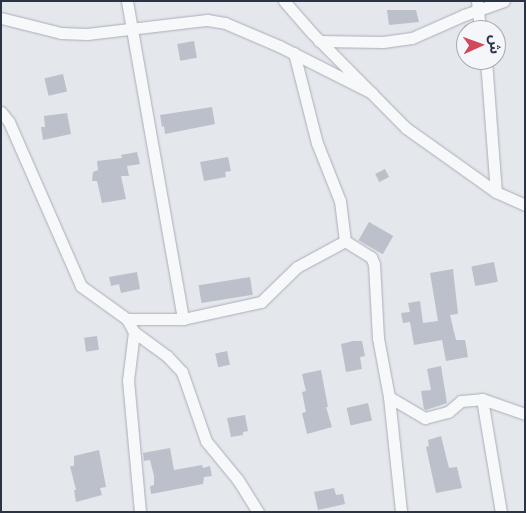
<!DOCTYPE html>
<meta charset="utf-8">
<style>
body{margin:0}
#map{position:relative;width:526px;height:513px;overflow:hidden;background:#e4e7ec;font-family:"Public Sans","Noto Sans Arabic",sans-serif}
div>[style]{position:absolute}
.building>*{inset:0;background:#bbc0ca;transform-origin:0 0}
.roads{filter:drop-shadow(0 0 1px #a9aeb7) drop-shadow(0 0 1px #a9aeb7)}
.minor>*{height:11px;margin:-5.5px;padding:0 5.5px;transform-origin:5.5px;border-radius:5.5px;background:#f7f8fa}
span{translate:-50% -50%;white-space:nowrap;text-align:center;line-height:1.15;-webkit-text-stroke:4px #f4f6f9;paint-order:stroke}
.frame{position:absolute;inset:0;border:2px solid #2b3445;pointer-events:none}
.north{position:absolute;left:456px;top:20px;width:50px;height:50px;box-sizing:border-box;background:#f4f6f9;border:1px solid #a4a8b1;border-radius:50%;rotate:88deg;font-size:14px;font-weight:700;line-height:20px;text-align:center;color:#2b3445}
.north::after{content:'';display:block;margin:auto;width:18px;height:22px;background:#d1495b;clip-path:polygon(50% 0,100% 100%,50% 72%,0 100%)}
</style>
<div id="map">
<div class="building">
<div style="clip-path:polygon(387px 10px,416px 10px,419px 22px,389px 25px)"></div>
<div style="left:194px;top:41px;width:17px;height:17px;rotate:80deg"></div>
<div style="left:63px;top:74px;width:18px;height:19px;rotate:77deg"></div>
<div style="clip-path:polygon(212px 107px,215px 124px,165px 134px,164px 126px,162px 127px,160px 115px)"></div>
<div style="clip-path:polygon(67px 113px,71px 134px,43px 140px,41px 127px,45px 127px,44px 116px)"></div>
<div style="clip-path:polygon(137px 152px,140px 164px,127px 166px,129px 176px,121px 176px,126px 199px,102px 203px,97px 181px,92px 181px,93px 172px,98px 170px,97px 161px,122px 158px,121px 155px)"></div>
<div style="clip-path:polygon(228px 157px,231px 171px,225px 172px,226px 177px,204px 181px,200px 162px)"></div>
<div style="left:385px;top:169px;width:9px;height:11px;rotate:63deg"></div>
<div style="left:369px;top:222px;width:28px;height:21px;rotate:30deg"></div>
<div style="left:494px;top:262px;width:20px;height:23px;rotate:79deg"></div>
<div style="clip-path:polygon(453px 269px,458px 314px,450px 315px,456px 340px,465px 340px,468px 357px,446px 361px,442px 340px,414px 345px,410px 322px,403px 323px,401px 313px,410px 312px,408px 303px,420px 301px,423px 323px,438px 321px,430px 273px)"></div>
<div style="clip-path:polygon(137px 272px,140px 289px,121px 293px,119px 284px,111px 286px,109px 277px)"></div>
<div style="left:250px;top:277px;width:18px;height:52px;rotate:81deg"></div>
<div style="left:97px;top:336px;width:14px;height:13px;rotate:82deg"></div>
<div style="clip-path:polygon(353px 341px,362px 341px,365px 356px,360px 357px,362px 369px,346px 372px,341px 344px)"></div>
<div style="left:227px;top:351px;width:14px;height:12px;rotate:78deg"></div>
<div style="clip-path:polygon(441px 366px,447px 403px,426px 410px,424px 409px,421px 391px,431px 390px,427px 369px)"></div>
<div style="clip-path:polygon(321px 370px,328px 407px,326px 407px,332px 427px,307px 434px,302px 413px,306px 412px,302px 392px,306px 391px,302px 374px)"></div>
<div style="left:368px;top:403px;width:18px;height:22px;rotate:77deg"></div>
<div style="clip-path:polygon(245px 415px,248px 431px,243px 432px,243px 435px,231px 437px,227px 418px)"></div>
<div style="clip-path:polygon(441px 436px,449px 468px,457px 467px,462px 488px,436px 493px,426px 447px,429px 446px,428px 440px)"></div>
<div style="clip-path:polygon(170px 448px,174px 470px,202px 465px,203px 468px,210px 466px,212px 476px,204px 477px,203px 484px,151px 494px,150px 486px,154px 485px,154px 476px,150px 460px,144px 461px,143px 453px)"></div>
<div style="clip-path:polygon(99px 450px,106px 487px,100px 488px,102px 495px,76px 502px,74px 490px,76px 490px,70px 466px,74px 466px,74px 456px)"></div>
<div style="clip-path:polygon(334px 488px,336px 495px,343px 494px,345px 504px,318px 510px,314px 492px)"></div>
</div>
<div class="roads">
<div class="minor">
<div style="left:127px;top:1px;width:323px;rotate:80deg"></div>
<div style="left:284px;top:1px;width:43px;rotate:48.8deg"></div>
<div style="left:312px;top:33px;width:134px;rotate:45.3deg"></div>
<div style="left:406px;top:128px;width:110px;rotate:35.4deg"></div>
<div style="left:496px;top:192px;width:32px;rotate:24deg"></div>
<div style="left:477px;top:1px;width:29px;rotate:84deg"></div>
<div style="left:1px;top:18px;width:62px;rotate:14deg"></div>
<div style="left:61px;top:33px;width:26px;rotate:2deg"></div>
<div style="left:87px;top:34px;width:121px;rotate:-6.7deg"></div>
<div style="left:207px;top:20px;width:18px;rotate:9deg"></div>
<div style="left:225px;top:23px;width:59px;rotate:23.1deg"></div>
<div style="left:279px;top:46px;width:104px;rotate:26.8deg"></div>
<div style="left:319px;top:41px;width:64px;rotate:0.9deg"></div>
<div style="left:383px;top:42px;width:29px;rotate:-8deg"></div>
<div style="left:412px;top:38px;width:57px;rotate:-23.9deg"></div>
<div style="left:464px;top:15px;width:42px;rotate:-19.3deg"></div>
<div style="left:294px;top:53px;width:93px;rotate:75.7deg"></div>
<div style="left:317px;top:143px;width:62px;rotate:68.4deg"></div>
<div style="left:340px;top:201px;width:40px;rotate:82.9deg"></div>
<div style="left:345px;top:241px;width:31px;rotate:32deg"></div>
<div style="left:371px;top:257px;width:8px;rotate:67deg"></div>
<div style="left:374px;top:264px;width:74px;rotate:86.9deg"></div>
<div style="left:378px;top:338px;width:60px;rotate:79.4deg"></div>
<div style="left:389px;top:397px;width:116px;rotate:84deg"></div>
<div style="left:486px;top:60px;width:132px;rotate:85.7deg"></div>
<div style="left:1px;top:112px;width:13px;rotate:51deg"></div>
<div style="left:9px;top:122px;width:179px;rotate:66.3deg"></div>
<div style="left:81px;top:286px;width:57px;rotate:35.7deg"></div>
<div style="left:127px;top:319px;width:15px;rotate:62deg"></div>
<div style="left:134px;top:332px;width:41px;rotate:36deg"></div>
<div style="left:167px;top:356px;width:22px;rotate:47deg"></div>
<div style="left:182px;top:372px;width:73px;rotate:70.8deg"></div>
<div style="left:206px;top:441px;width:50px;rotate:50.6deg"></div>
<div style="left:238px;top:480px;width:38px;rotate:58deg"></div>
<div style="left:127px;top:319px;width:56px"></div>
<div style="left:183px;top:319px;width:80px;rotate:-12.3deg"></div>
<div style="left:261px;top:302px;width:50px;rotate:-44.2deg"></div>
<div style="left:297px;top:267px;width:55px;rotate:-28.4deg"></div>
<div style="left:134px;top:332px;width:48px;rotate:97.1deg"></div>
<div style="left:128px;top:380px;width:133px;rotate:84.8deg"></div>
<div style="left:389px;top:397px;width:42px;rotate:30.3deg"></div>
<div style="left:425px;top:418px;width:24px;rotate:-15deg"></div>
<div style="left:448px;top:412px;width:17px;rotate:-40deg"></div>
<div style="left:461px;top:401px;width:21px;rotate:-5deg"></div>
<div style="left:482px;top:399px;width:46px;rotate:19.2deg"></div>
<div style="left:482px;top:399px;width:115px;rotate:80.5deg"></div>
</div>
</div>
<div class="frame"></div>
<div class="north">ش</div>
</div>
